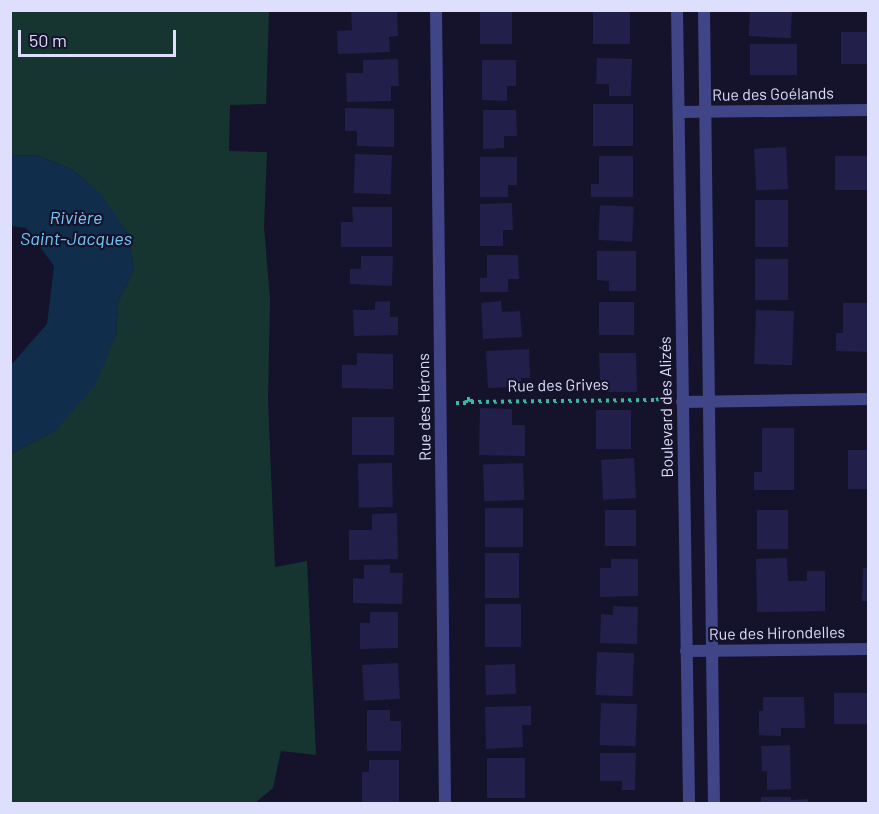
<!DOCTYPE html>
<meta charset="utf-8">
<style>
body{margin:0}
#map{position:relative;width:879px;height:814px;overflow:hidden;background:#14132b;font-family:Barlow,sans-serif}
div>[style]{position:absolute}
.green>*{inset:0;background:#163530}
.water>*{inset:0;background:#102d4c}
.building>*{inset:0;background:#231f4b;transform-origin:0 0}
.path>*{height:4px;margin-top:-2px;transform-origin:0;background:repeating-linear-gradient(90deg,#37b8a2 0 3px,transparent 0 7.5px)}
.street>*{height:12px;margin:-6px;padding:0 6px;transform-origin:6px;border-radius:6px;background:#404587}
span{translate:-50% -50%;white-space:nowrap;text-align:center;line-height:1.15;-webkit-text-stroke:4.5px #14132b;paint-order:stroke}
.street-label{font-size:16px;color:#dedefd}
.water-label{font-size:18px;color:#71c9f8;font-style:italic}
.frame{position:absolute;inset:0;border:12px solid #dedefd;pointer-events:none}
.scale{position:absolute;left:18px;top:30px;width:158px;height:27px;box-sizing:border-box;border:3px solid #dedefd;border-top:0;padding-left:8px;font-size:18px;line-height:21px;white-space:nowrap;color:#dedefd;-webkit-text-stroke:4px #14132b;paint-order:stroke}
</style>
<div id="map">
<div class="green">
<div style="clip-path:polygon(11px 11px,269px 11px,266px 104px,230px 105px,229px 151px,267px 152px,264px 227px,270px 299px,268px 401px,275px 567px,307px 561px,316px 755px,281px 751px,273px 788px,255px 803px,11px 803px,11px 454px,56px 430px,116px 335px,118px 302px,134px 270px,128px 234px,101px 195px,72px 169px,36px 155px,11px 156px)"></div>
</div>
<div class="water">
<div style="clip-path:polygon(36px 155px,72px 169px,102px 195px,128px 234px,134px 270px,118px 302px,116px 335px,96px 384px,56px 430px,11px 454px,11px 365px,47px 324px,54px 266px,26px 228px,11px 226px,11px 156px)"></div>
</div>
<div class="building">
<div style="clip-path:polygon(397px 10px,398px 36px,389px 37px,390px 52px,338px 54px,337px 31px,352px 30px,351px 11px)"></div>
<div style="left:480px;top:10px;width:32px;height:34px"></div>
<div style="left:593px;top:10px;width:37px;height:34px"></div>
<div style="left:750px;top:10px;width:42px;height:26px;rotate:3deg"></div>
<div style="left:868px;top:32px;width:32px;height:27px;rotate:90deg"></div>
<div style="left:797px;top:44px;width:31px;height:47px;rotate:90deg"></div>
<div style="clip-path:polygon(597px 58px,632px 59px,631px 96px,609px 96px,609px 84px,596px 84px)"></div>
<div style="clip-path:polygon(398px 59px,399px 86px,391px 86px,391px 101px,347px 102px,346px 73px,363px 73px,363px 60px)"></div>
<div style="clip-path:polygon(482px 60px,516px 60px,516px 86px,507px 86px,507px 101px,482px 100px)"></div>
<div style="left:593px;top:104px;width:40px;height:42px"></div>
<div style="clip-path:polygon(345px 108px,394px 109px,394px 147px,357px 146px,357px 131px,345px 131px)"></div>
<div style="clip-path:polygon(483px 110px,516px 110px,517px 136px,504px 136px,504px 148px,483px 149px)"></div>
<div style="left:786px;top:147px;width:42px;height:32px;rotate:87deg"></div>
<div style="left:355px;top:154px;width:37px;height:39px;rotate:2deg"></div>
<div style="clip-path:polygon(599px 156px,633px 156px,633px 197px,591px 197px,591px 184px,599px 184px)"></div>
<div style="left:835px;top:156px;width:33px;height:34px"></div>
<div style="clip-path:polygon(480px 157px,517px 157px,517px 185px,508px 185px,508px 197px,480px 197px)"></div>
<div style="left:755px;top:200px;width:33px;height:47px"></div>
<div style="clip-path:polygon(512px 203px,513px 230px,503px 230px,503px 246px,480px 246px,480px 204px)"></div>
<div style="left:600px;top:205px;width:34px;height:35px;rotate:3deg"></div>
<div style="clip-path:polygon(352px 207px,392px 207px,392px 247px,341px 247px,341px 222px,353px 222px)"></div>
<div style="clip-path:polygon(597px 251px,636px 251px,636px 291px,609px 291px,609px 281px,597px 280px)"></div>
<div style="clip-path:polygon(487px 255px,518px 255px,519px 279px,508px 279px,508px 292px,480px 292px,480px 278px,487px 278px)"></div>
<div style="clip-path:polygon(361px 256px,393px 256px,392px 286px,350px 284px,350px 269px,361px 269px)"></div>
<div style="left:788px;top:259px;width:41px;height:33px;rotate:90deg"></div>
<div style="clip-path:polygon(390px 301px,390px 317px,398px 317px,398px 335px,354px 336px,353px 310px,375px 310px,375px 302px)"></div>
<div style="clip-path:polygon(501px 301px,502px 312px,520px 311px,522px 337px,483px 339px,481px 303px)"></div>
<div style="left:599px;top:302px;width:35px;height:33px"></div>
<div style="clip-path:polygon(843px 303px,868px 303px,868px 352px,836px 351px,836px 333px,843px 333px)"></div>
<div style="left:756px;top:310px;width:38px;height:54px;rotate:2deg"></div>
<div style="clip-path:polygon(529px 349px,530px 378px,521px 378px,522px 387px,488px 388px,486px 351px)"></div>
<div style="clip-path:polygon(357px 353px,393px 354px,393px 389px,342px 388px,342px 365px,357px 365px)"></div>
<div style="clip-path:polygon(599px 353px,636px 353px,637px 392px,608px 392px,608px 380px,600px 380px)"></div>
<div style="clip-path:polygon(480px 408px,512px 409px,512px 425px,525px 425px,525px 456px,479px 455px)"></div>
<div style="left:596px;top:410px;width:35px;height:39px"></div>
<div style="left:352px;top:417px;width:42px;height:38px"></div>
<div style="clip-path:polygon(762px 428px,794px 428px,794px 490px,754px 490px,754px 472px,762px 472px)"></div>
<div style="left:848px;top:450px;width:20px;height:39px"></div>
<div style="left:634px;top:458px;width:40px;height:33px;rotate:87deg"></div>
<div style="left:392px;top:463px;width:44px;height:34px;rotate:89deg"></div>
<div style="left:523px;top:463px;width:37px;height:40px;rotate:88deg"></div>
<div style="left:485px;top:508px;width:38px;height:39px"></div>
<div style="left:605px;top:510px;width:31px;height:36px"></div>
<div style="left:757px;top:510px;width:31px;height:39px"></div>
<div style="clip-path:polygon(397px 513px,398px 559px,349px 560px,349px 530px,372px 530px,372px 514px)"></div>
<div style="left:485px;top:553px;width:34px;height:45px"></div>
<div style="clip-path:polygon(787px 558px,788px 581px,807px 581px,807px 571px,825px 571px,825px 611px,757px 612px,756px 559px)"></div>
<div style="clip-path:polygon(611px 559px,638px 559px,638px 596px,600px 597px,600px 568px,611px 568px)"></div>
<div style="clip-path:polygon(364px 565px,390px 565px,390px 573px,403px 573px,402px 604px,353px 603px,353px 578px,364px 579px)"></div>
<div style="clip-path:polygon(863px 568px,868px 568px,868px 601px,862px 601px)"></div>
<div style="left:485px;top:604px;width:36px;height:43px"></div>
<div style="clip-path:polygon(613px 606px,638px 607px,637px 644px,600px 643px,601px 614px,613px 615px)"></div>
<div style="clip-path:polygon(370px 612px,398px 612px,398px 648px,360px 649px,360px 623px,370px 623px)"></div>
<div style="left:597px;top:652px;width:37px;height:43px;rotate:2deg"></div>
<div style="left:398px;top:663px;width:36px;height:36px;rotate:87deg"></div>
<div style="left:515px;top:664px;width:30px;height:30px;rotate:88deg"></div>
<div style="left:834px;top:693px;width:34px;height:31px"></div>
<div style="clip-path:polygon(763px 697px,804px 697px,805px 728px,781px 728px,781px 736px,759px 735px,759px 711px,763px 711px)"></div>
<div style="left:601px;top:703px;width:36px;height:42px;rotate:2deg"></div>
<div style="clip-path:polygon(531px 706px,531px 725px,522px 725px,523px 747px,486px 749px,485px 707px)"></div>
<div style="clip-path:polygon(367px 710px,390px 710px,390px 721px,401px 721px,401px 751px,367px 751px)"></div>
<div style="clip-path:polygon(790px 745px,791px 789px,767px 790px,767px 771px,762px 771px,761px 746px)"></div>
<div style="clip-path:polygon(600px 753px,636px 753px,635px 790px,622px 790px,622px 781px,600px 781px)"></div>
<div style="left:487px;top:758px;width:38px;height:40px"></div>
<div style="clip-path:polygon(369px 760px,399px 760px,399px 803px,362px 803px,362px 772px,369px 772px)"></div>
<div style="clip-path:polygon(761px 797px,791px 797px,791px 800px,808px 799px,808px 804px,761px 804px)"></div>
</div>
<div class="path">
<div style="left:456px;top:403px;width:10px"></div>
<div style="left:466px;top:403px;width:4px;rotate:-76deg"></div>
<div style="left:467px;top:399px;width:4px"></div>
<div style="left:471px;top:399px;width:3px;rotate:90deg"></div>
<div style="left:471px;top:402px;width:185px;rotate:-0.6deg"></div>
<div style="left:656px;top:400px;width:11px;rotate:-22deg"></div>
</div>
<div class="street">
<div style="left:436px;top:10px;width:794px;rotate:89.35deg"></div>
<div style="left:677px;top:10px;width:794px;rotate:89.13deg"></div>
<div style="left:704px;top:10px;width:794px;rotate:89.28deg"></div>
<div style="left:679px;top:112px;width:189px;rotate:-0.6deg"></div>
<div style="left:682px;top:402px;width:186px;rotate:-0.9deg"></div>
<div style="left:686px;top:651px;width:182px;rotate:-0.6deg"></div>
</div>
<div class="street-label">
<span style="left:773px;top:94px;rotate:-1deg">Rue des Goélands</span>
<span style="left:558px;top:385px;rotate:-1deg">Rue des Grives</span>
<span style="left:424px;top:407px;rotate:-91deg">Rue des Hérons</span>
<span style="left:666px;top:407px;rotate:-91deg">Boulevard des Alizés</span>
<span style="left:777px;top:633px;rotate:-1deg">Rue des Hirondelles</span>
</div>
<div class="water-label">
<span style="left:76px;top:228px">Rivière<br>Saint-Jacques</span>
</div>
<div class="frame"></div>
<div class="scale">50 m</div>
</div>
